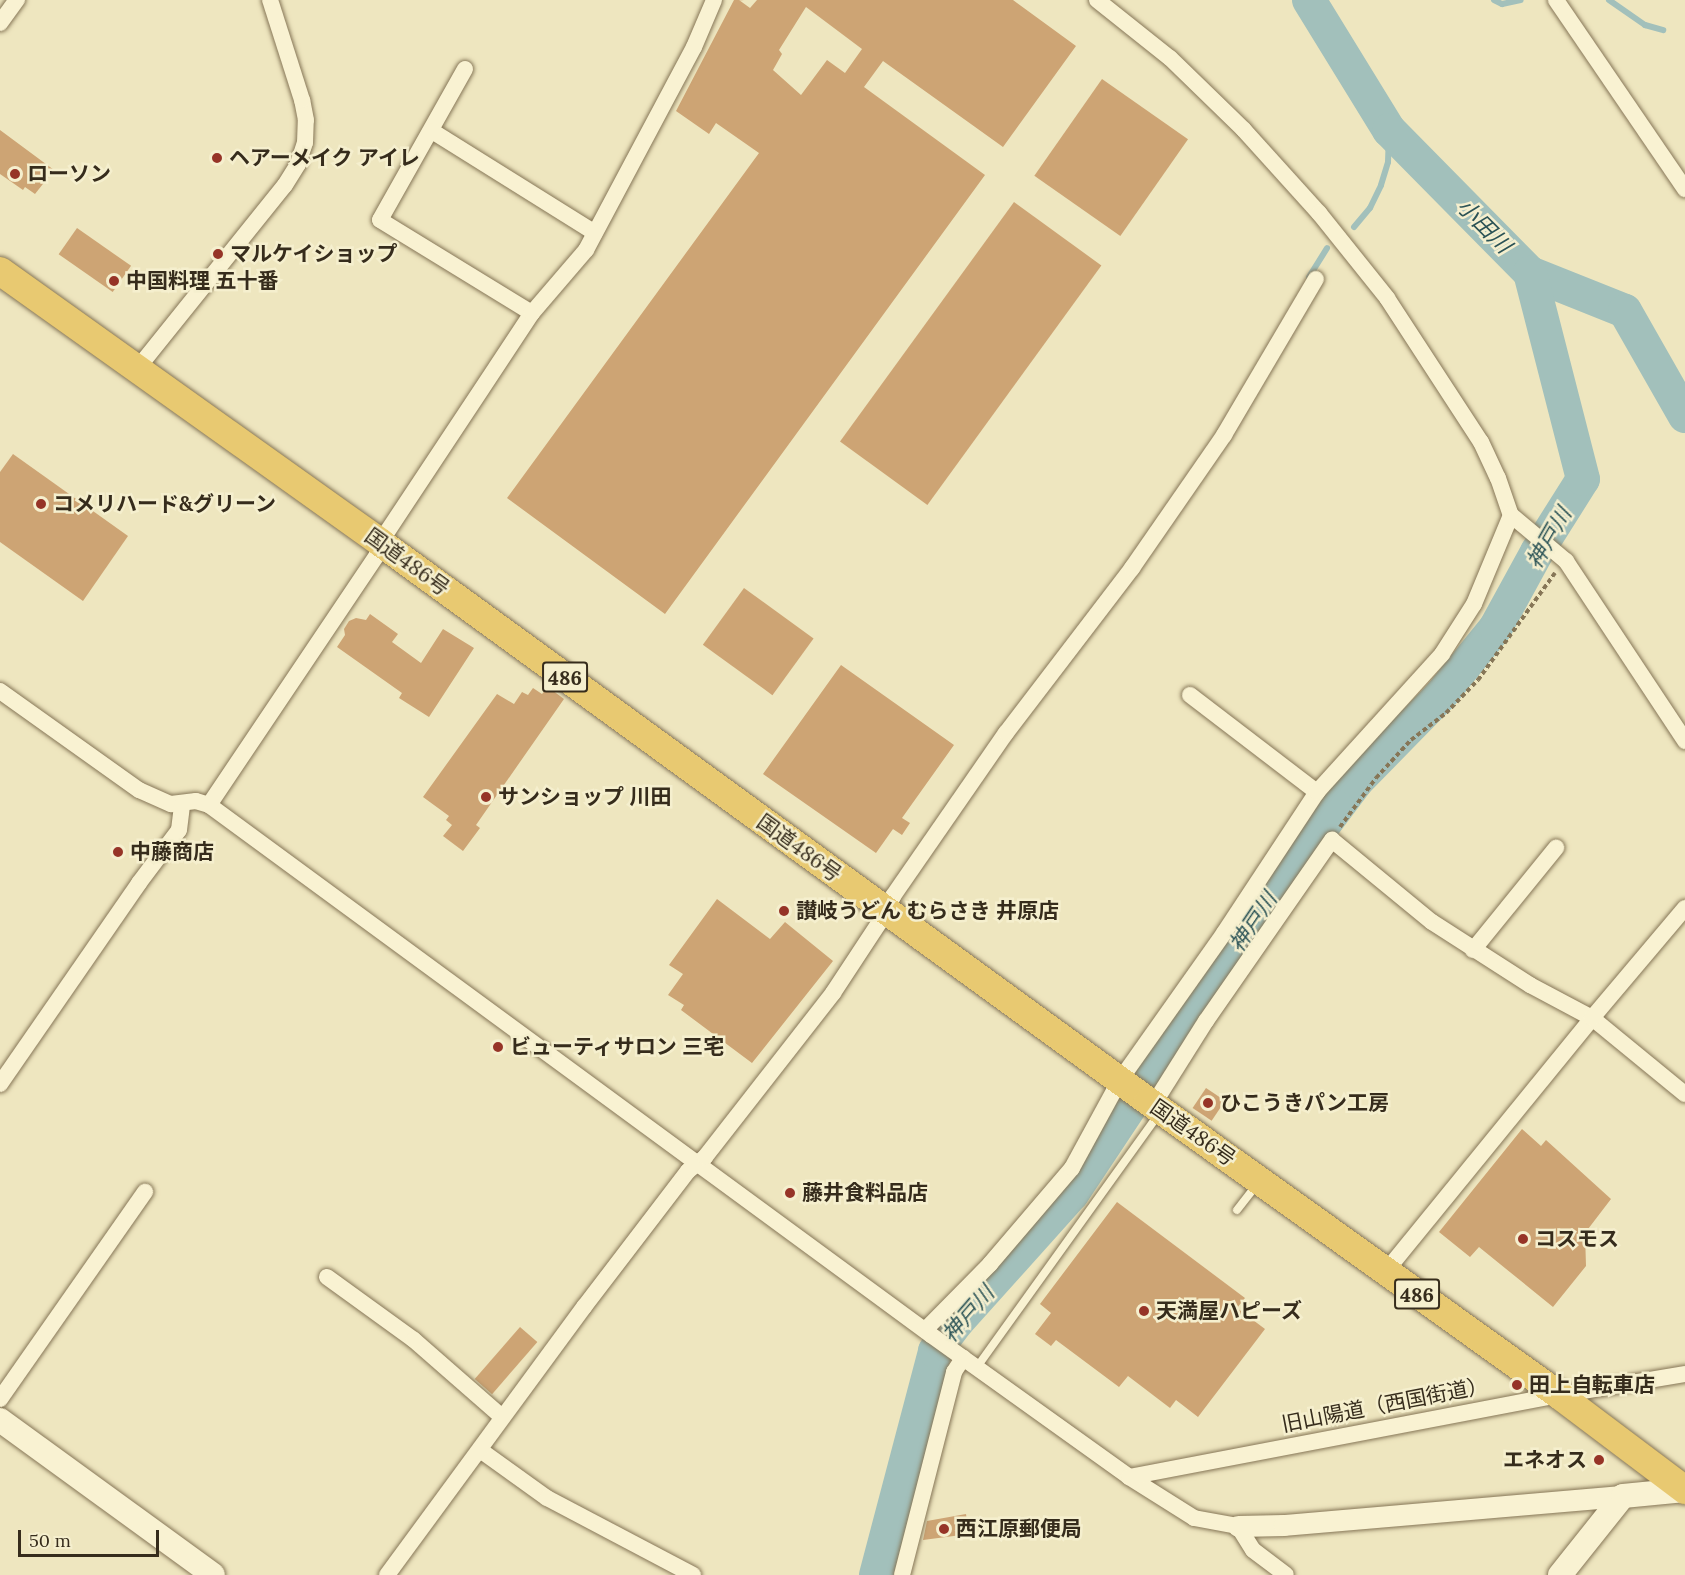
<!DOCTYPE html>
<meta charset="utf-8">
<style>
body{margin:0}
#map{position:relative;width:1685px;height:1575px;overflow:hidden;background:#eee6bf;font-family:Lora,"Noto Sans JP",serif}
div>[style]{position:absolute}
.stream>*{height:6px;margin:-3px;padding:0 3px;transform-origin:3px;border-radius:3px;background:#a2c0bb}
.river>*{height:34px;margin:-17px;padding:0 17px;transform-origin:17px;border-radius:17px;background:#a2c0bb}
.building>*{inset:0;background:#cda474;transform-origin:0 0}
.path>*{height:4px;margin-top:-2px;transform-origin:0;background:repeating-linear-gradient(90deg,#867657 0 4.5px,transparent 0 7.5px)}
.roads{filter:drop-shadow(0 0 2px #867657) drop-shadow(0 0 2px #867657)}
.service>*{height:8px;margin:-4px;padding:0 4px;transform-origin:4px;border-radius:4px;background:#f9f2d2}
.minor>*{height:16px;margin:-8px;padding:0 8px;transform-origin:8px;border-radius:8px;background:#f9f2d2}
.tertiary>*{height:21px;margin:-10.5px;padding:0 10.5px;transform-origin:10.5px;border-radius:10.5px;background:#f9f2d2}
.secondary>*{height:24px;margin:-12px;padding:0 12px;transform-origin:12px;border-radius:12px;background:#f9f2d2}
.trunk>*{height:28px;margin:-14px;padding:0 14px;transform-origin:14px;border-radius:14px;background:#e8c971}
.dots>*{width:16px;height:16px;translate:-50% -50%;box-sizing:border-box;border:3px solid #f5efce;border-radius:50%}
span{translate:-50% -50%;white-space:nowrap;text-align:center;line-height:1.15;-webkit-text-stroke:5px #f5efce;paint-order:stroke}
.shield-label span{padding:2px 4px;background:#f5efce;border:2px solid;border-radius:4px;-webkit-text-stroke-width:0}
.shield-label{font-size:20px;color:#362c1c;font-weight:700}
.poi-label{font-size:21px;color:#362c1c;font-weight:700}
.left{translate:0 -50%;text-align:left}
.right{translate:-100% -50%;text-align:right}
.street-label{font-size:21px;color:#362c1c}
.water-label{font-size:22px;color:#2b5356;font-style:italic}
.scale{position:absolute;left:18px;top:1530px;width:141px;height:27px;box-sizing:border-box;border:3px solid #362c1c;border-top:0;padding-left:8px;font-size:18px;line-height:21px;white-space:nowrap;color:#362c1c;-webkit-text-stroke:4px #f5efce;paint-order:stroke}
</style>
<div id="map">
<div class="stream">
<div style="left:1494px;top:0;width:9px;rotate:27deg"></div>
<div style="left:1502px;top:4px;width:19px;rotate:-12deg"></div>
<div style="left:1609px;top:0;width:44px;rotate:34.8deg"></div>
<div style="left:1645px;top:25px;width:19px;rotate:16deg"></div>
<div style="left:1354px;top:227px;width:25px;rotate:-50deg"></div>
<div style="left:1370px;top:208px;width:25px;rotate:-64deg"></div>
<div style="left:1381px;top:185px;width:24px;rotate:-73deg"></div>
<div style="left:1388px;top:162px;width:32px;rotate:-88deg"></div>
<div style="left:1309px;top:277px;width:34px;rotate:-58deg"></div>
</div>
<div class="river">
<div style="left:1309px;top:0;width:153px;rotate:58.4deg"></div>
<div style="left:1389px;top:130px;width:201px;rotate:45.4deg"></div>
<div style="left:1530px;top:273px;width:102px;rotate:21.8deg"></div>
<div style="left:1625px;top:311px;width:121px;rotate:60.3deg"></div>
<div style="left:876px;top:1575px;width:232px;rotate:-75.2deg"></div>
<div style="left:935px;top:1351px;width:38px;rotate:-53deg"></div>
<div style="left:958px;top:1321px;width:171px;rotate:-48.1deg"></div>
<div style="left:1072px;top:1194px;width:351px;rotate:-56.4deg"></div>
<div style="left:1266px;top:902px;width:151px;rotate:-53.1deg"></div>
<div style="left:1357px;top:781px;width:120px;rotate:-45.7deg"></div>
<div style="left:1441px;top:695px;width:87px;rotate:-51deg"></div>
<div style="left:1496px;top:627px;width:85px;rotate:-61.3deg"></div>
<div style="left:1537px;top:552px;width:86px;rotate:-57.8deg"></div>
<div style="left:1583px;top:479px;width:213px;rotate:-104.4deg"></div>
</div>
<div class="building">
<div style="clip-path:polygon(evenodd,734px 0,739px 0,750px 8px,757px 0,1013px 0,1076px 46px,1003px 147px,883px 61px,864px 87px,985px 175px,665px 614px,507px 498px,759px 153px,716px 123px,709px 134px,676px 111px,734px 0,806px 7px,862px 49px,845px 73px,827px 60px,801px 95px,773px 70px,782px 54px,779px 50px,806px 7px)"></div>
<div style="left:1102px;top:79px;width:105px;height:118px;rotate:35deg"></div>
<div style="clip-path:polygon(0 130px,54px 170px,35px 194px,25px 187px,23px 190px,0 174px)"></div>
<div style="left:1014px;top:202px;width:108px;height:296px;rotate:36deg"></div>
<div style="left:77px;top:228px;width:66px;height:32px;rotate:35deg"></div>
<div style="clip-path:polygon(13px 454px,128px 536px,83px 601px,0 542px,0 472px)"></div>
<div style="left:744px;top:588px;width:86px;height:70px;rotate:36deg"></div>
<div style="clip-path:polygon(370px 614px,398px 634px,392px 642px,421px 663px,443px 629px,474px 648px,429px 717px,399px 698px,402px 693px,337px 647px,345px 635px,344px 629px,349px 621px,356px 618px,366px 620px)"></div>
<div style="clip-path:polygon(841px 665px,954px 745px,902px 818px,910px 823px,902px 835px,893px 829px,876px 853px,763px 774px)"></div>
<div style="clip-path:polygon(548px 687px,564px 699px,476px 825px,480px 828px,463px 851px,443px 836px,452px 825px,446px 820px,449px 816px,423px 797px,497px 694px,514px 704px,522px 692px,528px 695px,533px 688px,542px 694px)"></div>
<div style="clip-path:polygon(717px 899px,770px 939px,785px 922px,833px 961px,752px 1063px,681px 1010px,684px 1005px,668px 995px,683px 974px,669px 965px)"></div>
<div style="left:1206px;top:1088px;width:23px;height:24px;rotate:34deg"></div>
<div style="clip-path:polygon(1522px 1129px,1541px 1146px,1546px 1140px,1611px 1199px,1585px 1233px,1586px 1266px,1553px 1307px,1479px 1247px,1470px 1257px,1439px 1232px)"></div>
<div style="clip-path:polygon(1117px 1202px,1245px 1298px,1237px 1308px,1265px 1329px,1198px 1417px,1176px 1400px,1170px 1408px,1128px 1376px,1119px 1387px,1056px 1340px,1051px 1346px,1035px 1334px,1051px 1313px,1040px 1304px)"></div>
<div style="left:520px;top:1327px;width:23px;height:69px;rotate:41deg"></div>
<div style="clip-path:polygon(966px 1514px,969px 1534px,923px 1540px,927px 1521px)"></div>
</div>
<div class="path">
<div style="left:1340px;top:827px;width:61px;rotate:-53.7deg"></div>
<div style="left:1376px;top:778px;width:52px;rotate:-47.4deg"></div>
<div style="left:1411px;top:740px;width:44px;rotate:-37.6deg"></div>
<div style="left:1446px;top:713px;width:46px;rotate:-45.9deg"></div>
<div style="left:1478px;top:680px;width:132px;rotate:-54.3deg"></div>
</div>
<div class="roads">
<div class="service">
<div style="left:1237px;top:1210px;width:34px;rotate:-52deg"></div>
<div style="left:977px;top:1367px;width:312px;rotate:-54.3deg"></div>
</div>
<div class="minor">
<div style="left:1097px;top:0;width:93px;rotate:38.5deg"></div>
<div style="left:1170px;top:58px;width:103px;rotate:44.2deg"></div>
<div style="left:1244px;top:130px;width:112px;rotate:47.9deg"></div>
<div style="left:1319px;top:213px;width:109px;rotate:51.3deg"></div>
<div style="left:1387px;top:298px;width:172px;rotate:56.9deg"></div>
<div style="left:1481px;top:442px;width:40px;rotate:65deg"></div>
<div style="left:1498px;top:478px;width:39px;rotate:71deg"></div>
<div style="left:1511px;top:515px;width:72px;rotate:39.9deg"></div>
<div style="left:1566px;top:561px;width:216px;rotate:56.5deg"></div>
<div style="left:1556px;top:0;width:229px;rotate:55.7deg"></div>
<div style="left:0;top:23px;width:29px;rotate:-54deg"></div>
<div style="left:465px;top:69px;width:173px;rotate:119.4deg"></div>
<div style="left:380px;top:220px;width:178px;rotate:31.5deg"></div>
<div style="left:432px;top:131px;width:192px;rotate:32deg"></div>
<div style="left:137px;top:369px;width:236px;rotate:-51.2deg"></div>
<div style="left:285px;top:185px;width:25px;rotate:-58deg"></div>
<div style="left:298px;top:164px;width:22px;rotate:-72deg"></div>
<div style="left:305px;top:143px;width:23px;rotate:-88deg"></div>
<div style="left:306px;top:120px;width:20px;rotate:-101deg"></div>
<div style="left:302px;top:100px;width:105px;rotate:-107.7deg"></div>
<div style="left:0;top:691px;width:171px;rotate:35.5deg"></div>
<div style="left:139px;top:790px;width:35px;rotate:24deg"></div>
<div style="left:171px;top:804px;width:25px;rotate:-7deg"></div>
<div style="left:196px;top:801px;width:14px;rotate:17deg"></div>
<div style="left:209px;top:805px;width:896px;rotate:36.28deg"></div>
<div style="left:931px;top:1335px;width:244px;rotate:35.6deg"></div>
<div style="left:1129px;top:1477px;width:77px;rotate:32.2deg"></div>
<div style="left:1194px;top:1518px;width:45px;rotate:10.3deg"></div>
<div style="left:1238px;top:1526px;width:28px;rotate:58deg"></div>
<div style="left:1253px;top:1550px;width:41px;rotate:37.1deg"></div>
<div style="left:1190px;top:695px;width:160px;rotate:37.4deg"></div>
<div style="left:209px;top:805px;width:301px;rotate:-56.1deg"></div>
<div style="left:377px;top:555px;width:25px;rotate:-67deg"></div>
<div style="left:387px;top:532px;width:263px;rotate:-56.5deg"></div>
<div style="left:532px;top:313px;width:83px;rotate:-49.4deg"></div>
<div style="left:586px;top:250px;width:230px;rotate:-62deg"></div>
<div style="left:694px;top:47px;width:51px;rotate:-66.9deg"></div>
<div style="left:1473px;top:950px;width:132px;rotate:-50.9deg"></div>
<div style="left:0;top:1084px;width:244px;rotate:-55.3deg"></div>
<div style="left:139px;top:883px;width:66px;rotate:-53deg"></div>
<div style="left:179px;top:830px;width:26px;rotate:-83deg"></div>
<div style="left:1153px;top:1105px;width:99px;rotate:-57.8deg"></div>
<div style="left:1206px;top:1021px;width:221px;rotate:-55.2deg"></div>
<div style="left:1332px;top:840px;width:129px;rotate:39.4deg"></div>
<div style="left:1432px;top:922px;width:117px;rotate:32.7deg"></div>
<div style="left:1530px;top:985px;width:70px;rotate:28deg"></div>
<div style="left:1592px;top:1018px;width:120px;rotate:39.3deg"></div>
<div style="left:1386px;top:1271px;width:326px;rotate:-50.8deg"></div>
<div style="left:1592px;top:1018px;width:144px;rotate:-49.8deg"></div>
<div style="left:327px;top:1277px;width:107px;rotate:35.9deg"></div>
<div style="left:414px;top:1340px;width:117px;rotate:41.2deg"></div>
<div style="left:925px;top:1330px;width:93px;rotate:-45.4deg"></div>
<div style="left:990px;top:1264px;width:126px;rotate:-49.5deg"></div>
<div style="left:1072px;top:1168px;width:100px;rotate:-61.4deg"></div>
<div style="left:1120px;top:1080px;width:180px;rotate:-54.7deg"></div>
<div style="left:1224px;top:933px;width:169px;rotate:-56.6deg"></div>
<div style="left:1317px;top:792px;width:186px;rotate:-47.8deg"></div>
<div style="left:1442px;top:654px;width:59px;rotate:-57.4deg"></div>
<div style="left:1474px;top:604px;width:96px;rotate:-67.4deg"></div>
<div style="left:0;top:1399px;width:253px;rotate:-55deg"></div>
<div style="left:480px;top:1450px;width:82px;rotate:35.6deg"></div>
<div style="left:547px;top:1498px;width:165px;rotate:27.8deg"></div>
<div style="left:1129px;top:1477px;width:438px;rotate:-10.8deg"></div>
<div style="left:1559px;top:1395px;width:128px;rotate:-9.5deg"></div>
<div style="left:387px;top:1575px;width:333px;rotate:-53.7deg"></div>
<div style="left:584px;top:1307px;width:171px;rotate:-52.6deg"></div>
<div style="left:688px;top:1171px;width:22px;rotate:-39deg"></div>
<div style="left:705px;top:1157px;width:208px;rotate:-52deg"></div>
<div style="left:833px;top:993px;width:87px;rotate:-56.7deg"></div>
<div style="left:881px;top:920px;width:27px;rotate:-63deg"></div>
<div style="left:893px;top:896px;width:198px;rotate:-55.3deg"></div>
<div style="left:1006px;top:733px;width:208px;rotate:-52.6deg"></div>
<div style="left:1132px;top:568px;width:162px;rotate:-55.3deg"></div>
<div style="left:1224px;top:435px;width:181px;rotate:-59.5deg"></div>
<div style="left:902px;top:1575px;width:210px;rotate:-75.6deg"></div>
<div style="left:954px;top:1372px;width:17px;rotate:-57deg"></div>
</div>
<div class="tertiary">
<div style="left:1238px;top:1526px;width:46px;rotate:-1.2deg"></div>
<div style="left:1284px;top:1525px;width:340px;rotate:-4.9deg"></div>
</div>
<div class="secondary">
<div style="left:0;top:1420px;width:263px;rotate:36deg"></div>
<div style="left:1560px;top:1575px;width:101px;rotate:-51.4deg"></div>
<div style="left:1623px;top:1496px;width:62px;rotate:-5.5deg"></div>
</div>
<div class="trunk">
<div style="left:0;top:271px;width:468px;rotate:35.5deg"></div>
<div style="left:381px;top:543px;width:949px;rotate:36.04deg"></div>
<div style="left:1148px;top:1101px;width:505px;rotate:35.58deg"></div>
<div style="left:1559px;top:1395px;width:158px;rotate:37deg"></div>
</div>
</div>
<div class="dots">
<div style="left:217px;top:158px;background:#963427"></div>
<div style="left:15px;top:174px;background:#963427"></div>
<div style="left:218px;top:254px;background:#963427"></div>
<div style="left:114px;top:281px;background:#963427"></div>
<div style="left:41px;top:504px;background:#963427"></div>
<div style="left:486px;top:797px;background:#963427"></div>
<div style="left:118px;top:852px;background:#963427"></div>
<div style="left:784px;top:911px;background:#963427"></div>
<div style="left:498px;top:1047px;background:#963427"></div>
<div style="left:1208px;top:1103px;background:#963427"></div>
<div style="left:790px;top:1193px;background:#963427"></div>
<div style="left:1523px;top:1239px;background:#963427"></div>
<div style="left:1144px;top:1311px;background:#963427"></div>
<div style="left:1517px;top:1385px;background:#963427"></div>
<div style="left:1599px;top:1460px;background:#963427"></div>
<div style="left:944px;top:1529px;background:#963427"></div>
</div>
<div class="shield-label">
<span style="left:565px;top:677px">486</span>
<span style="left:1417px;top:1294px">486</span>
</div>
<div class="poi-label">
<span class="left" style="left:229px;top:158px">ヘアーメイク アイレ</span>
<span class="left" style="left:27px;top:174px">ローソン</span>
<span class="left" style="left:230px;top:254px">マルケイショップ</span>
<span class="left" style="left:126px;top:281px">中国料理 五十番</span>
<span class="left" style="left:53px;top:504px">コメリハード&amp;グリーン</span>
<span class="left" style="left:498px;top:797px">サンショップ 川田</span>
<span class="left" style="left:130px;top:852px">中藤商店</span>
<span class="left" style="left:796px;top:911px">讃岐うどん むらさき 井原店</span>
<span class="left" style="left:510px;top:1047px">ビューティサロン 三宅</span>
<span class="left" style="left:1220px;top:1103px">ひこうきパン工房</span>
<span class="left" style="left:802px;top:1193px">藤井食料品店</span>
<span class="left" style="left:1535px;top:1239px">コスモス</span>
<span class="left" style="left:1156px;top:1311px">天満屋ハピーズ</span>
<span class="left" style="left:1529px;top:1385px">田上自転車店</span>
<span class="right" style="left:1587px;top:1460px">エネオス</span>
<span class="left" style="left:956px;top:1529px">西江原郵便局</span>
</div>
<div class="street-label">
<span style="left:407px;top:562px;rotate:36deg">国道486号</span>
<span style="left:799px;top:848px;rotate:36deg">国道486号</span>
<span style="left:1193px;top:1133px;rotate:35deg">国道486号</span>
<span style="left:1385px;top:1405px;rotate:-11deg">旧山陽道（西国街道）</span>
</div>
<div class="water-label">
<span style="left:1484px;top:226px;rotate:45deg">小田川</span>
<span style="left:1549px;top:538px;rotate:-60deg">神戸川</span>
<span style="left:1253px;top:922px;rotate:-56deg">神戸川</span>
<span style="left:968px;top:1314px;rotate:-49deg">神戸川</span>
</div>
<div class="scale">50 m</div>
</div>
